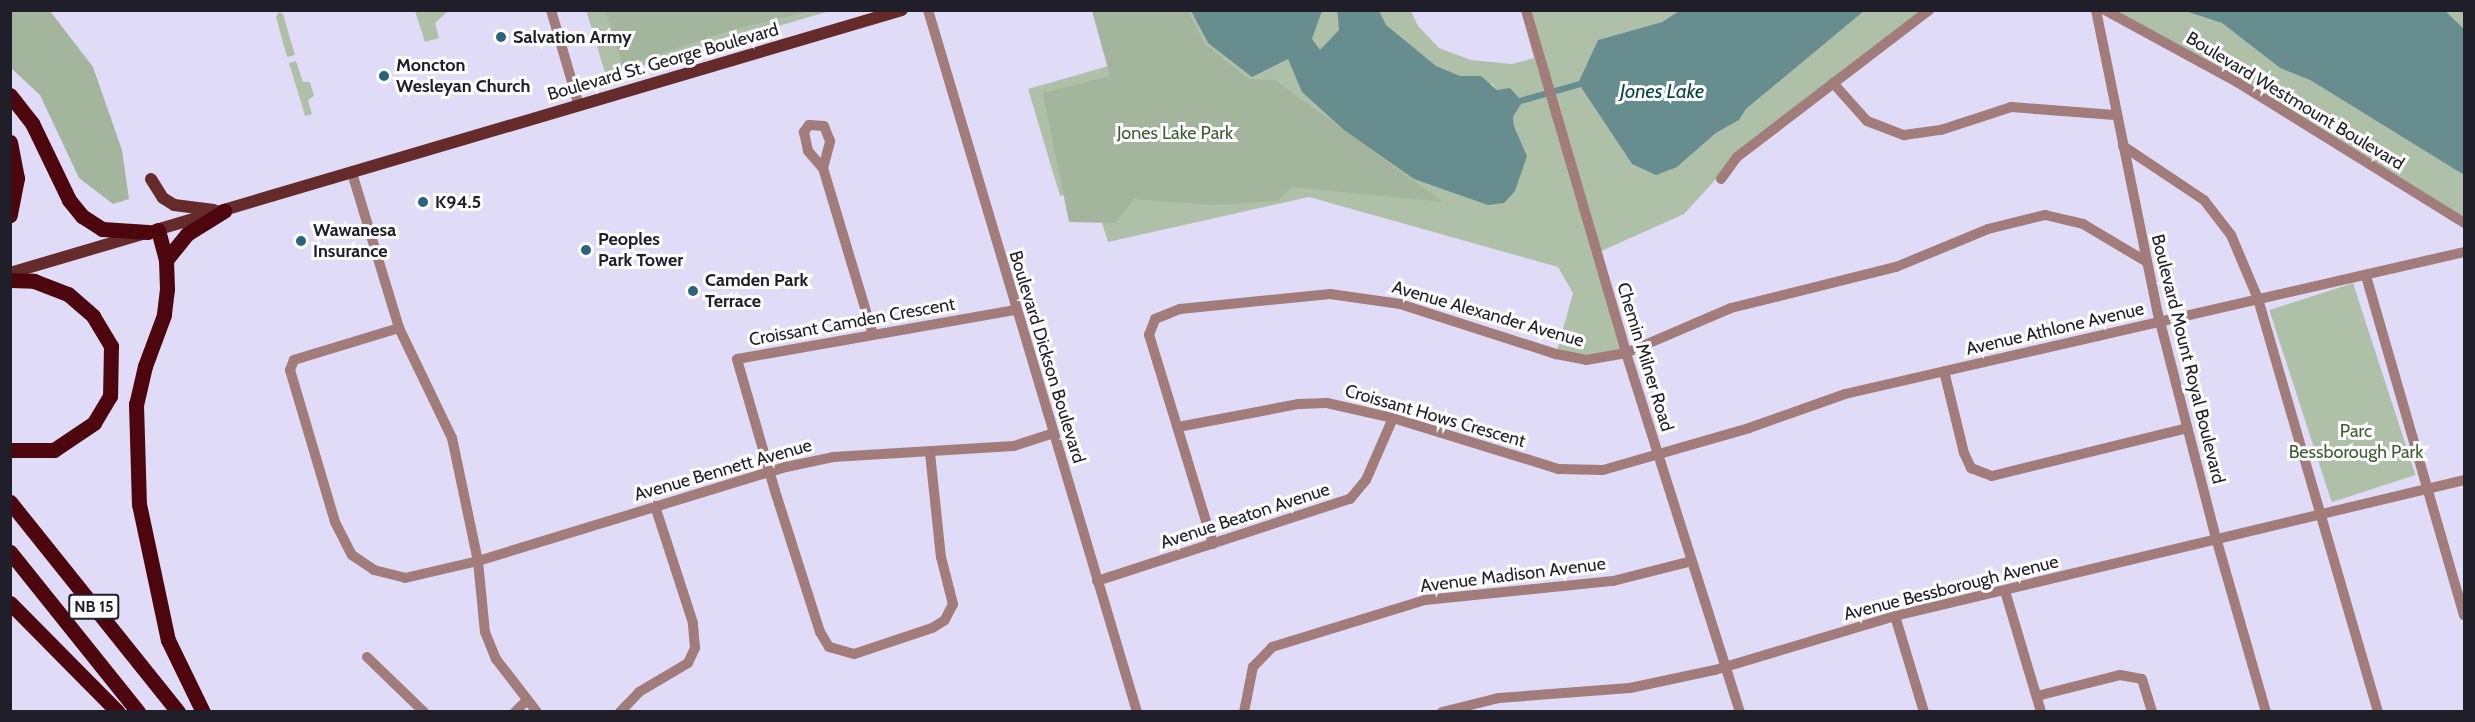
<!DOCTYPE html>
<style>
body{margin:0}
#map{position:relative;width:2475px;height:722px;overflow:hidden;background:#e0dcf8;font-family:Cabin,sans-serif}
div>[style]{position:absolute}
.green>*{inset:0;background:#aec1a8;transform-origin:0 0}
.forest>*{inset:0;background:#a3b69d}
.water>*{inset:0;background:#678d8e}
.minor>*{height:10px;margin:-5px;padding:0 5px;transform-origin:5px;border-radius:5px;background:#a17c7a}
.major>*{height:12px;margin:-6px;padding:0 6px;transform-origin:6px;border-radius:6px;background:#652a2a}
.highway>*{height:15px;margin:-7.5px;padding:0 7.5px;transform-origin:7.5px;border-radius:7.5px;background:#4e060e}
.dots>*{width:16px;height:16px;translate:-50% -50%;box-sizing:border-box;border:3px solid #fff;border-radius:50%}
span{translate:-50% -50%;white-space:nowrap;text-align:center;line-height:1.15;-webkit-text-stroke:6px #fff;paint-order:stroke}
.shield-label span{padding:2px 4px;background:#fff;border:2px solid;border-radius:4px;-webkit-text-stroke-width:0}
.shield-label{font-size:16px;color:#201e28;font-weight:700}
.poi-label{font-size:18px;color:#201e28;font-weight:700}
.left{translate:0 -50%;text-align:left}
.street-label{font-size:18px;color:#201e28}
.park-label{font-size:18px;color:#3f5d35}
.water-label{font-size:20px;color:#064446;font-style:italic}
.frame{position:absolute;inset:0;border:12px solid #201e28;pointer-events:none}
</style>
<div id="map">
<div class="green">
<div style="clip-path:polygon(586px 10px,830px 11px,606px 76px)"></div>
<div style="clip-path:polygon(415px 11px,448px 11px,435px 23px,439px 38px,425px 42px)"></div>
<div style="clip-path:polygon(1096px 11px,1191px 11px,1208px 43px,1312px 39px,1322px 11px,1337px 11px,1338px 24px,1367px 11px,1411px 11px,1418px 26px,1439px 48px,1471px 60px,1512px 64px,1534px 58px,1521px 11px,1679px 11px,1662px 22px,1598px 40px,1579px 81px,1519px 98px,1497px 90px,1491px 83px,1418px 180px,1451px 190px,1527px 156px,1514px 126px,1513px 117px,1520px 104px,1581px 86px,1632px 164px,1677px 167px,1716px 133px,1739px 120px,1746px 109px,1864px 11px,1929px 11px,1737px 156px,1684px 214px,1597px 253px,1626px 353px,1586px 360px,1556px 354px,1573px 293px,1558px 267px,1309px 197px,1108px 242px,1091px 187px,1060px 196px,1028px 89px,1112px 65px)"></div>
<div style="clip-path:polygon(2105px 11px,2185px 11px,2222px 23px,2280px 68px,2310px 80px,2464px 175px,2464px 223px,2237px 82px)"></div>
<div style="clip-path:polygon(2445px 11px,2464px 11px,2464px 29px,2446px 14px)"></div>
<div style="clip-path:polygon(279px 12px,283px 14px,295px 55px,287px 57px,276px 17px)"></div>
<div style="clip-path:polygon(296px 61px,303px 82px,310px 82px,314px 96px,308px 100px,312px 114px,305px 116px,289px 63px)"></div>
<div style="left:2353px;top:283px;width:202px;height:88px;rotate:72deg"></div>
</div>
<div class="forest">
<div style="clip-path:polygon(11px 10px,50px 11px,93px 67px,122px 150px,129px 199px,113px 204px,79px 178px,40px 95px,11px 68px)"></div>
<div style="clip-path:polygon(605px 11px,605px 10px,810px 11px,732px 30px,623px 66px)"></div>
<div style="clip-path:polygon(1092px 11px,1188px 11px,1205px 44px,1249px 79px,1275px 80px,1443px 202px,1291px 187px,1278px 201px,1211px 205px,1134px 199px,1115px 223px,1069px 222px,1043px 93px,1110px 76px)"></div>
</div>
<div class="water">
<div style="clip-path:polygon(1191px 11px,1322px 11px,1312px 39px,1320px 50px,1339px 30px,1337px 11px,1379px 11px,1386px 25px,1436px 66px,1460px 76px,1481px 76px,1497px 90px,1510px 88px,1519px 98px,1579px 81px,1598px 40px,1662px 22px,1679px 11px,1864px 11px,1746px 109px,1739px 120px,1716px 133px,1677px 167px,1656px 175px,1632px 164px,1581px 87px,1521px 104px,1513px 117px,1514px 126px,1527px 156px,1515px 191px,1504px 203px,1488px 205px,1414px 179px,1344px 130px,1302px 92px,1288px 59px,1252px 77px,1208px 43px)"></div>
<div style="clip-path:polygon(2185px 11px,2445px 11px,2464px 29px,2464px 175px,2310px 80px,2280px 68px,2222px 23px)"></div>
</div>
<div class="minor">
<div style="left:551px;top:10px;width:100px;rotate:73.7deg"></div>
<div style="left:928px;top:10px;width:732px;rotate:73.42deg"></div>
<div style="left:1526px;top:10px;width:357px;rotate:73.7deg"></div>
<div style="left:1626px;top:353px;width:377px;rotate:72.4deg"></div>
<div style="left:2096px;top:10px;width:310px;rotate:78.5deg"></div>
<div style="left:2158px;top:314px;width:231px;rotate:75.5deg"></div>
<div style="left:2216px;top:538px;width:181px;rotate:74deg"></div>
<div style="left:2105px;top:10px;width:150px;rotate:28.6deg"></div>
<div style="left:2237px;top:82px;width:267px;rotate:31.8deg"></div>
<div style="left:1833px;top:83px;width:51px;rotate:48.2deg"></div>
<div style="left:1867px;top:121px;width:40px;rotate:21deg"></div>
<div style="left:1904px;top:135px;width:37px;rotate:-8deg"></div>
<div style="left:1941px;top:130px;width:74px;rotate:-18.2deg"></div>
<div style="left:2011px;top:107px;width:104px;rotate:4.4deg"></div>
<div style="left:2123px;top:146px;width:97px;rotate:33.7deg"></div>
<div style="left:2204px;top:200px;width:44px;rotate:52.4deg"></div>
<div style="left:2231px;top:235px;width:69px;rotate:67.1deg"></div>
<div style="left:2258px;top:299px;width:430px;rotate:73.8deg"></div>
<div style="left:823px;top:168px;width:28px;rotate:-75deg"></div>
<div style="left:830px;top:141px;width:16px;rotate:-112deg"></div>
<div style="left:824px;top:126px;width:15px;rotate:-176deg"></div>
<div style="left:809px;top:125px;width:9px;rotate:126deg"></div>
<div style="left:804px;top:132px;width:19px;rotate:78deg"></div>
<div style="left:808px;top:151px;width:23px;rotate:49deg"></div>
<div style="left:823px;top:168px;width:174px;rotate:73.3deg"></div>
<div style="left:352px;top:173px;width:162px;rotate:73.1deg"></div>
<div style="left:399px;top:328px;width:122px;rotate:64.3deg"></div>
<div style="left:452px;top:438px;width:126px;rotate:78.1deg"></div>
<div style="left:478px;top:561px;width:71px;rotate:84.4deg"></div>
<div style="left:485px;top:632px;width:29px;rotate:68deg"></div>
<div style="left:496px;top:659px;width:67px;rotate:52.3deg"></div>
<div style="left:1721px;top:179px;width:27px;rotate:-54deg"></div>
<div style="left:1737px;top:157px;width:242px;rotate:-37.4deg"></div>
<div style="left:2366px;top:276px;width:353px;rotate:73.9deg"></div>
<div style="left:399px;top:328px;width:110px;rotate:163.1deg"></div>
<div style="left:294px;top:360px;width:11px;rotate:112deg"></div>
<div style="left:290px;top:370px;width:159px;rotate:73.5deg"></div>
<div style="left:335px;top:522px;width:37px;rotate:63deg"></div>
<div style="left:352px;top:555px;width:27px;rotate:34deg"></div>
<div style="left:374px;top:570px;width:32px;rotate:14deg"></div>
<div style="left:405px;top:578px;width:75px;rotate:-13.1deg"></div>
<div style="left:478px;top:561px;width:322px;rotate:-17deg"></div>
<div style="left:786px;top:467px;width:48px;rotate:-12deg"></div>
<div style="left:833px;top:457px;width:181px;rotate:-3.5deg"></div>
<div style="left:1014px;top:446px;width:42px;rotate:-18deg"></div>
<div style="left:1944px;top:371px;width:84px;rotate:76.3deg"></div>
<div style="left:1964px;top:453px;width:17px;rotate:65deg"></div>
<div style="left:1971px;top:468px;width:22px;rotate:21deg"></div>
<div style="left:1992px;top:476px;width:201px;rotate:-13.8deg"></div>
<div style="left:1178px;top:427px;width:123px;rotate:-10.8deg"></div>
<div style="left:1299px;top:404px;width:28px;rotate:-2deg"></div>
<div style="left:1327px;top:403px;width:68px;rotate:12.8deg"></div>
<div style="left:1393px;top:418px;width:174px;rotate:17.1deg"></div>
<div style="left:1559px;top:469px;width:44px;rotate:1.3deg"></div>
<div style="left:1603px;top:470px;width:152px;rotate:-16deg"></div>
<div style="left:1749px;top:428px;width:102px;rotate:-19.5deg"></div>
<div style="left:1845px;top:394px;width:635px;rotate:-12.92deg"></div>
<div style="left:930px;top:453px;width:105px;rotate:84deg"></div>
<div style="left:941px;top:557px;width:49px;rotate:75.7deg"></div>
<div style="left:953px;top:604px;width:18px;rotate:117deg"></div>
<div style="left:945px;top:620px;width:15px;rotate:148deg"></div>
<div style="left:932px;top:628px;width:82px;rotate:161.6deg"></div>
<div style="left:854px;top:654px;width:26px;rotate:-164deg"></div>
<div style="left:829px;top:647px;width:17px;rotate:-121deg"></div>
<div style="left:820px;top:632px;width:148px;rotate:-107.7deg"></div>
<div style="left:775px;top:491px;width:137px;rotate:-106.1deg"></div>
<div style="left:737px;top:359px;width:283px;rotate:-10deg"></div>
<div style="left:1213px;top:544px;width:219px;rotate:-107deg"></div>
<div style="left:1149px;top:335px;width:17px;rotate:-69deg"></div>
<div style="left:1155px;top:319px;width:27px;rotate:-22deg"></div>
<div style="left:1180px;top:309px;width:151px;rotate:-5.7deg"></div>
<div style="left:1330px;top:294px;width:71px;rotate:8.1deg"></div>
<div style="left:1400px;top:304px;width:164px;rotate:17.8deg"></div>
<div style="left:1556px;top:354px;width:31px;rotate:11deg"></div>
<div style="left:1586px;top:360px;width:41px;rotate:-9.9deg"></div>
<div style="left:1626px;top:353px;width:114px;rotate:-23.2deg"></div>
<div style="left:1731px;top:308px;width:170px;rotate:-14deg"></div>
<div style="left:1896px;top:267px;width:100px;rotate:-22.4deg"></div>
<div style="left:1988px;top:229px;width:59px;rotate:-13.8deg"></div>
<div style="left:2045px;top:215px;width:39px;rotate:13deg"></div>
<div style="left:2083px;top:224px;width:74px;rotate:30.7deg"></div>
<div style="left:1097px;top:581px;width:266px;rotate:-18deg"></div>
<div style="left:1350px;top:499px;width:25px;rotate:-50deg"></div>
<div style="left:1366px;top:480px;width:68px;rotate:-66.5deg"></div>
<div style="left:2005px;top:591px;width:126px;rotate:73.4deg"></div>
<div style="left:1895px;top:616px;width:100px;rotate:73.2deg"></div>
<div style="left:367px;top:657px;width:79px;rotate:44deg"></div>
<div style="left:2037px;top:696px;width:86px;rotate:-14.2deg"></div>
<div style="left:2120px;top:675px;width:22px;rotate:10deg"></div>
<div style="left:2142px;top:679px;width:34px;rotate:73deg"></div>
<div style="left:515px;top:712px;width:16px;rotate:-45deg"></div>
<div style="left:620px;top:712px;width:28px;rotate:-46deg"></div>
<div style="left:639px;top:692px;width:57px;rotate:-30.6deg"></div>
<div style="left:688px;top:663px;width:17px;rotate:-65deg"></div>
<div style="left:695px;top:648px;width:25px;rotate:-95deg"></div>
<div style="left:693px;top:623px;width:123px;rotate:-108deg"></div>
<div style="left:1244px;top:712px;width:46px;rotate:-78.7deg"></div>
<div style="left:1253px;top:667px;width:28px;rotate:-46deg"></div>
<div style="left:1272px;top:647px;width:160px;rotate:-17.1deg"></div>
<div style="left:1425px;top:600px;width:189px;rotate:-5.8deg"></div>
<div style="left:1613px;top:581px;width:81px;rotate:-14.2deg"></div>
<div style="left:1442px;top:712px;width:59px;rotate:-13.8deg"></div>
<div style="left:1499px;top:698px;width:131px;rotate:-4.4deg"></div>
<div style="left:1630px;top:688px;width:87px;rotate:-12deg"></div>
<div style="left:1715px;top:670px;width:188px;rotate:-16.7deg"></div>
<div style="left:1895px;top:616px;width:585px;rotate:-13.44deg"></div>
</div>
<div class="major">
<div style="left:151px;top:179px;width:22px;rotate:58deg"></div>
<div style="left:163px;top:198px;width:13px;rotate:32deg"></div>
<div style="left:174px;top:205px;width:40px;rotate:7.1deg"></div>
<div style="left:10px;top:273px;width:930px;rotate:-16.43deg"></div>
</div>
<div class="highway">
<div style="left:10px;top:95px;width:36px;rotate:52deg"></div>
<div style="left:32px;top:123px;width:85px;rotate:64.3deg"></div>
<div style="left:69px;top:200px;width:21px;rotate:51deg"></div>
<div style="left:82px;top:216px;width:24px;rotate:33deg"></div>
<div style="left:102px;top:229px;width:46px;rotate:3.7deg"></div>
<div style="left:10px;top:142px;width:37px;rotate:79deg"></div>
<div style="left:17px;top:178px;width:38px;rotate:101deg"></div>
<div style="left:158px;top:230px;width:31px;rotate:75deg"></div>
<div style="left:166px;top:260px;width:29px;rotate:88deg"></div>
<div style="left:167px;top:289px;width:26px;rotate:97deg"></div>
<div style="left:164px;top:315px;width:54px;rotate:110.4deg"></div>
<div style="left:145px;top:366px;width:39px;rotate:103deg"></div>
<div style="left:136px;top:404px;width:100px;rotate:88.3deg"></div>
<div style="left:139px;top:504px;width:139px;rotate:78deg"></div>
<div style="left:168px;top:640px;width:80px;rotate:64.1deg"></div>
<div style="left:166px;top:260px;width:33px;rotate:-51deg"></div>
<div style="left:187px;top:234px;width:44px;rotate:-31.9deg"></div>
<div style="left:10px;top:280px;width:24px;rotate:2deg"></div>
<div style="left:34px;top:281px;width:36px;rotate:21deg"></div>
<div style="left:68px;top:294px;width:33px;rotate:41deg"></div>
<div style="left:93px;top:316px;width:35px;rotate:59deg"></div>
<div style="left:111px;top:346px;width:50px;rotate:91.1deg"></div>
<div style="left:110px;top:396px;width:31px;rotate:121deg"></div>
<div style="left:94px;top:423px;width:48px;rotate:146deg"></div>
<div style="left:54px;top:450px;width:44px;rotate:180deg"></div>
<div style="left:10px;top:502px;width:269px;rotate:51.3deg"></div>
<div style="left:10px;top:552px;width:205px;rotate:51.3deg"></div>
<div style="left:10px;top:603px;width:153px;rotate:45.3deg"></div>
</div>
<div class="dots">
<div style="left:501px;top:37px;background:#2c627d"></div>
<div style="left:384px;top:76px;background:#2c627d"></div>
<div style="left:423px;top:202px;background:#2c627d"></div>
<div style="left:301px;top:241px;background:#2c627d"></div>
<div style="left:586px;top:250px;background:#2c627d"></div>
<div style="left:693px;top:291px;background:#2c627d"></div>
</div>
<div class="shield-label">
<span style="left:94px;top:607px">NB 15</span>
</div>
<div class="poi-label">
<span class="left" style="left:513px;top:37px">Salvation Army</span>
<span class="left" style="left:396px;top:76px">Moncton<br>Wesleyan Church</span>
<span class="left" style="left:435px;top:202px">K94.5</span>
<span class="left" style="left:313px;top:241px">Wawanesa<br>Insurance</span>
<span class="left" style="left:598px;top:250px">Peoples<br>Park Tower</span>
<span class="left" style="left:705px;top:291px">Camden Park<br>Terrace</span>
</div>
<div class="street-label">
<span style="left:663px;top:62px;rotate:-16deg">Boulevard St. George Boulevard</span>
<span style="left:2295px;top:101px;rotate:31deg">Boulevard Westmount Boulevard</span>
<span style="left:1488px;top:314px;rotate:16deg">Avenue Alexander Avenue</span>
<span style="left:852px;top:322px;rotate:-10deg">Croissant Camden Crescent</span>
<span style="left:2055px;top:329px;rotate:-13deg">Avenue Athlone Avenue</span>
<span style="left:1047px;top:357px;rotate:73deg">Boulevard Dickson Boulevard</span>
<span style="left:1645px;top:357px;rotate:73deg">Chemin Milner Road</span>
<span style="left:2188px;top:359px;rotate:76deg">Boulevard Mount Royal Boulevard</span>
<span style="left:1435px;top:416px;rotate:16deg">Croissant Hows Crescent</span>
<span style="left:723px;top:470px;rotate:-16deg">Avenue Bennett Avenue</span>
<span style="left:1245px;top:516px;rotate:-18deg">Avenue Beaton Avenue</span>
<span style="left:1513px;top:575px;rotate:-7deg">Avenue Madison Avenue</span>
<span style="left:1951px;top:588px;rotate:-14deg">Avenue Bessborough Avenue</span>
</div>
<div class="park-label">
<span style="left:1175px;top:133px">Jones Lake Park</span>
<span style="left:2356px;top:442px">Parc<br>Bessborough Park</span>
</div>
<div class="water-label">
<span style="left:1662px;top:91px">Jones Lake</span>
</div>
<div class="frame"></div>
</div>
